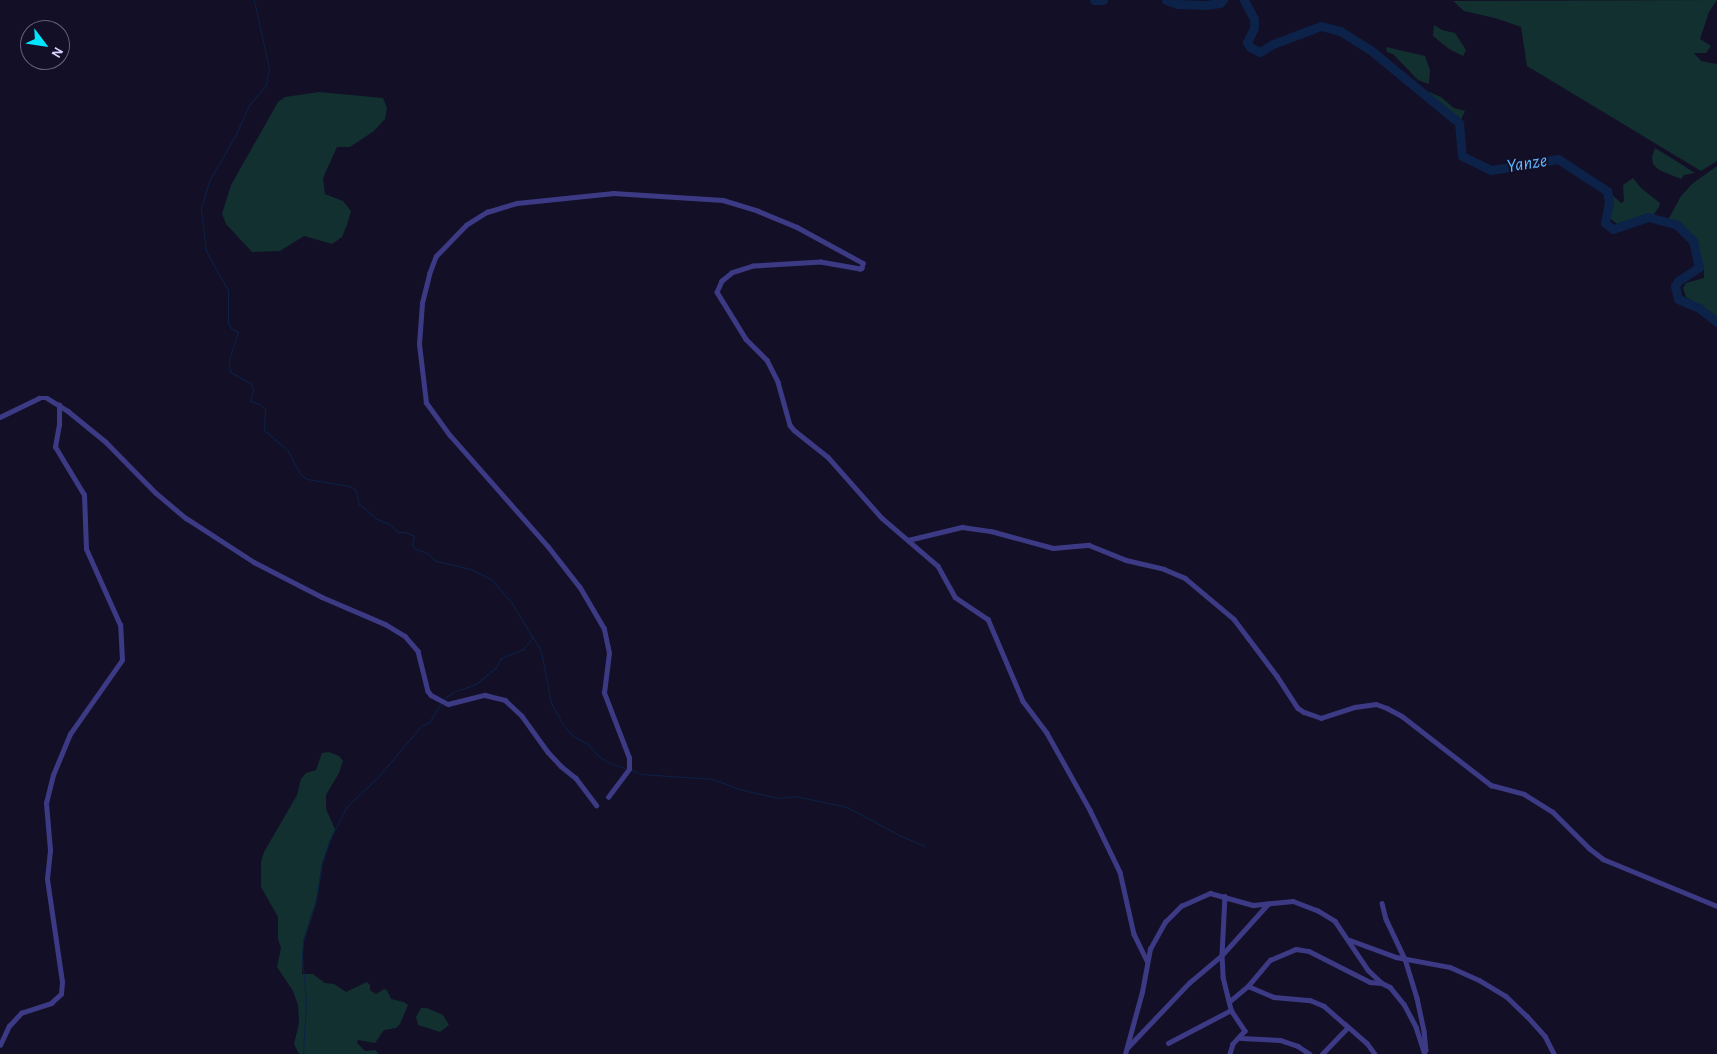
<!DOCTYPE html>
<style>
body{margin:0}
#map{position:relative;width:1717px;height:1054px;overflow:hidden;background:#130f26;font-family:"Alegreya Sans",sans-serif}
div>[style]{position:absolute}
.green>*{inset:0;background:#12302f}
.stream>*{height:1px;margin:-0.5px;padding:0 0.5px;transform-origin:0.5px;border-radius:0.5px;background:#0c2248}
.river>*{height:9px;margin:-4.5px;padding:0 4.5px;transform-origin:4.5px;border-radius:4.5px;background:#0c2248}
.minor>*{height:4.5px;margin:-2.25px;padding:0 2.25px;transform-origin:2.25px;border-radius:2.25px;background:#3d3a85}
span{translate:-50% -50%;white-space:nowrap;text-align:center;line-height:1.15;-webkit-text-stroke:4px #130f26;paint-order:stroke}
.water-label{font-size:19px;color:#62b6ff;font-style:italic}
.north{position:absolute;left:20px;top:20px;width:50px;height:50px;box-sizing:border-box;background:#130f26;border:1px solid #625e7d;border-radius:50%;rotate:121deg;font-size:14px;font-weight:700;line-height:20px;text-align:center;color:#d9d4ff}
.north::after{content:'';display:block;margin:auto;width:18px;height:22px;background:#00e5ff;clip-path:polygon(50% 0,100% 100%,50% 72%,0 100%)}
</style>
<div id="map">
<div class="green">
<div style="clip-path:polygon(1717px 0,1709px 12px,1700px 39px,1711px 46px,1706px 53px,1694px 53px,1701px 61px,1717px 64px,1717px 161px,1701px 171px,1527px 66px,1521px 27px,1495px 18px,1464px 11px,1453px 1px)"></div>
<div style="clip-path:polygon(1434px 25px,1442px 30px,1455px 33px,1466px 50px,1463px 56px,1449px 49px,1433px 36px)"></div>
<div style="clip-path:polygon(1386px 47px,1425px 56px,1430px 70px,1429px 84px,1418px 80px,1393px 54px,1387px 52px)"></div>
<div style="clip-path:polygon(319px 92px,383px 98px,387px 108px,385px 119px,374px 131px,350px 147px,337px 147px,323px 178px,325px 194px,343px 201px,351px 211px,347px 225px,342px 237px,332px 244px,304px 236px,280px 251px,252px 252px,226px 224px,222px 214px,231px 185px,278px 102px,285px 97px)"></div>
<div style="clip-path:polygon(1429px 92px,1441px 97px,1454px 108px,1465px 111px,1461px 120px,1458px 122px,1427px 96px)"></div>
<div style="clip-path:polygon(1655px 148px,1673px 159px,1695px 173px,1684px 175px,1681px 179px,1659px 170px,1653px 164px,1652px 157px)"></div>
<div style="clip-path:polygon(1717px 166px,1717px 322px,1709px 311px,1686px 297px,1683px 288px,1686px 283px,1704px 278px,1704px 270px,1701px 263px,1697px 264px,1696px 261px,1697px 251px,1690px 240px,1677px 228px,1666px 224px,1681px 196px,1692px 184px)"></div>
<div style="clip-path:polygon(1633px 178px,1641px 188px,1660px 203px,1659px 207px,1652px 217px,1647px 216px,1620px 226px,1607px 216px,1611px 201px,1609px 192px,1621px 203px,1624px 201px,1623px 185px)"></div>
<div style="clip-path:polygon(329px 752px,339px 756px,343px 761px,339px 773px,326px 795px,326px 809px,335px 829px,322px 863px,316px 901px,303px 941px,302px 974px,313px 974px,325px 983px,334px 984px,346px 992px,367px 982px,370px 985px,370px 990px,376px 994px,384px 989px,387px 990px,391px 999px,404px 1002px,408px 1005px,400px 1024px,396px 1028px,384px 1030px,375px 1043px,358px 1040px,357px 1043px,365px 1051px,375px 1050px,379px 1054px,300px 1054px,298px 1052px,294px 1044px,299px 1023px,298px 1005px,293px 991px,277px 967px,281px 948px,278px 939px,278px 917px,261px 887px,261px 862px,264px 852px,297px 795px,301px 779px,306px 773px,316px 770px,322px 753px)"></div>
<div style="clip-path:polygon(421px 1008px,427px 1008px,443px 1015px,449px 1025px,440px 1032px,418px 1025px,416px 1017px)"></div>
</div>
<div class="stream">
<div style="left:254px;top:0;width:71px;rotate:77.7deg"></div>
<div style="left:269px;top:69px;width:16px;rotate:101deg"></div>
<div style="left:266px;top:85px;width:26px;rotate:130deg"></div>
<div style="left:249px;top:105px;width:34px;rotate:114deg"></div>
<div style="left:235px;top:136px;width:52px;rotate:120deg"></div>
<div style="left:209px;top:181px;width:29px;rotate:106deg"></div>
<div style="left:201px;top:209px;width:42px;rotate:83.2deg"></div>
<div style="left:206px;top:251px;width:45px;rotate:60.6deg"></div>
<div style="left:228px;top:290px;width:33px;rotate:90deg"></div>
<div style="left:228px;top:323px;width:6px;rotate:59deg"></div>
<div style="left:231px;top:328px;width:8px;rotate:30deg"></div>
<div style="left:238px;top:332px;width:29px;rotate:108deg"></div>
<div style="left:229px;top:360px;width:12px;rotate:85deg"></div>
<div style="left:230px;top:372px;width:24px;rotate:28deg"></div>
<div style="left:251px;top:383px;width:6px;rotate:72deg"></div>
<div style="left:253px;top:389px;width:12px;rotate:104deg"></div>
<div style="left:250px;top:401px;width:10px;rotate:17deg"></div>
<div style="left:260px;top:404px;width:7px;rotate:45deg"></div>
<div style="left:265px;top:409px;width:21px;rotate:93deg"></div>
<div style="left:264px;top:430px;width:32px;rotate:41deg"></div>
<div style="left:288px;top:451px;width:27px;rotate:62deg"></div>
<div style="left:301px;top:475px;width:7px;rotate:34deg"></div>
<div style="left:307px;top:479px;width:43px;rotate:9.5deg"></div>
<div style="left:349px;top:486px;width:7px;rotate:27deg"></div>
<div style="left:355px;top:489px;width:16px;rotate:75deg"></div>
<div style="left:359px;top:504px;width:23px;rotate:40deg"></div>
<div style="left:377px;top:519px;width:14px;rotate:21deg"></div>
<div style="left:390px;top:524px;width:11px;rotate:45deg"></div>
<div style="left:398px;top:532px;width:7px"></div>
<div style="left:405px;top:532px;width:10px;rotate:24deg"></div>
<div style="left:414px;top:536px;width:9px;rotate:103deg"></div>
<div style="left:412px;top:545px;width:5px;rotate:53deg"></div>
<div style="left:415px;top:549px;width:13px;rotate:18deg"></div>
<div style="left:427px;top:553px;width:12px;rotate:42deg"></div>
<div style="left:436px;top:561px;width:36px;rotate:13deg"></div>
<div style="left:471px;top:569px;width:22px;rotate:27deg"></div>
<div style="left:491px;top:579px;width:30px;rotate:49deg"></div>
<div style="left:511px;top:602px;width:57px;rotate:58.5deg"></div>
<div style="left:541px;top:651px;width:53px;rotate:79.1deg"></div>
<div style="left:551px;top:703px;width:25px;rotate:61deg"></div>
<div style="left:563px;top:725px;width:15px;rotate:48deg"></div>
<div style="left:573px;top:736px;width:17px;rotate:28deg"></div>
<div style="left:588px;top:744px;width:16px;rotate:50deg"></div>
<div style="left:598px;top:756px;width:13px;rotate:32deg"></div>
<div style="left:609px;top:763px;width:19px;rotate:18deg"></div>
<div style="left:445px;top:698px;width:10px;rotate:-37deg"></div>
<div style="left:453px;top:692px;width:24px;rotate:-19deg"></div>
<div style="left:476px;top:684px;width:26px;rotate:-40deg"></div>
<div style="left:496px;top:667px;width:10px;rotate:-61deg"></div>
<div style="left:501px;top:658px;width:24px;rotate:-22deg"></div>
<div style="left:523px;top:649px;width:16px;rotate:-50deg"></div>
<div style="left:631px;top:770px;width:11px;rotate:22deg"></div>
<div style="left:641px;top:774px;width:72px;rotate:4deg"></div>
<div style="left:713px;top:779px;width:28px;rotate:21deg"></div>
<div style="left:739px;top:789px;width:40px;rotate:13deg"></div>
<div style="left:778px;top:798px;width:17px;rotate:-7deg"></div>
<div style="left:795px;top:796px;width:53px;rotate:11.9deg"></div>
<div style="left:847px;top:807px;width:59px;rotate:28.3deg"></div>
<div style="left:899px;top:835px;width:28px;rotate:23deg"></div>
<div style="left:303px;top:1054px;width:54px;rotate:-86.8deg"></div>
<div style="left:306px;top:1000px;width:43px;rotate:-95.3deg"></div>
<div style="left:302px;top:957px;width:16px;rotate:-86deg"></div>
<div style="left:303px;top:941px;width:42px;rotate:-72deg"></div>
<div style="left:316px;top:901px;width:38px;rotate:-81deg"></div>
<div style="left:322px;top:863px;width:25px;rotate:-72deg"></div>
<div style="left:330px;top:839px;width:37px;rotate:-63deg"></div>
<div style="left:347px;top:806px;width:42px;rotate:-43.1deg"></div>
<div style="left:378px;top:777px;width:67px;rotate:-49.9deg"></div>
<div style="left:421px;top:726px;width:9px;rotate:-21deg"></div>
<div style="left:429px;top:723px;width:22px;rotate:-60deg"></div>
</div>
<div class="river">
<div style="left:1094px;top:0;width:9px"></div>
<div style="left:1166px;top:0;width:12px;rotate:20deg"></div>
<div style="left:1177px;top:4px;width:29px;rotate:2deg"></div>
<div style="left:1206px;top:5px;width:14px;rotate:-8deg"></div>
<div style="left:1220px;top:3px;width:4px;rotate:-45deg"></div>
<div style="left:1244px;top:0;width:21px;rotate:62deg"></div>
<div style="left:1254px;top:19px;width:9px;rotate:90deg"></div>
<div style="left:1254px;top:28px;width:16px;rotate:117deg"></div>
<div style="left:1247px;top:42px;width:6px;rotate:59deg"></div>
<div style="left:1250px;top:47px;width:11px;rotate:27deg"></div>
<div style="left:1260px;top:52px;width:15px;rotate:-32deg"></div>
<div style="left:1273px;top:44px;width:51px;rotate:-20.6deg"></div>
<div style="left:1321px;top:26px;width:20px;rotate:15deg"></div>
<div style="left:1340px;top:31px;width:39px;rotate:32deg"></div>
<div style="left:1373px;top:52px;width:112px;rotate:39.5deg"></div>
<div style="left:1459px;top:123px;width:33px;rotate:85deg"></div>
<div style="left:1462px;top:156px;width:32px;rotate:26deg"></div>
<div style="left:1491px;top:170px;width:68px;rotate:-9.3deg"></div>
<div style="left:1558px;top:159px;width:59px;rotate:33.1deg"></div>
<div style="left:1607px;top:191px;width:11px;rotate:80deg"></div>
<div style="left:1609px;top:202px;width:21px;rotate:101deg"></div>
<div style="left:1605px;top:223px;width:10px;rotate:37deg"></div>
<div style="left:1613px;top:229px;width:37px;rotate:-19deg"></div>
<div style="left:1648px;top:217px;width:30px;rotate:15deg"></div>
<div style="left:1677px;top:225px;width:23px;rotate:45deg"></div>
<div style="left:1693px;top:241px;width:27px;rotate:77deg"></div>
<div style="left:1699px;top:267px;width:25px;rotate:146deg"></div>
<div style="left:1678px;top:281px;width:6px;rotate:121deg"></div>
<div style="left:1675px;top:286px;width:13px;rotate:77deg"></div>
<div style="left:1678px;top:299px;width:23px;rotate:23deg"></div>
<div style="left:1699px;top:308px;width:23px;rotate:38deg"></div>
</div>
<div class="minor">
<div style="left:0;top:417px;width:43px;rotate:-26deg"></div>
<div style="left:39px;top:398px;width:8px"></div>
<div style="left:47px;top:398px;width:25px;rotate:32deg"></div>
<div style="left:68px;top:411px;width:49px;rotate:39.2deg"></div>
<div style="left:106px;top:442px;width:71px;rotate:45.6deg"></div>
<div style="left:156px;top:493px;width:39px;rotate:40deg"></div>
<div style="left:186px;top:518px;width:81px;rotate:32.9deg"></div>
<div style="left:254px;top:562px;width:76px;rotate:27.2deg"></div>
<div style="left:322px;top:597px;width:69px;rotate:23.2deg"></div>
<div style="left:385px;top:624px;width:23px;rotate:31deg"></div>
<div style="left:405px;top:636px;width:20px;rotate:49deg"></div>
<div style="left:418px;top:651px;width:41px;rotate:76deg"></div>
<div style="left:428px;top:691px;width:5px;rotate:53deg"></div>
<div style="left:431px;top:695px;width:19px;rotate:28deg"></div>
<div style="left:448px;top:704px;width:38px;rotate:-14deg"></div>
<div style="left:485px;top:695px;width:21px;rotate:14deg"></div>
<div style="left:505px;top:700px;width:23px;rotate:43deg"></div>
<div style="left:522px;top:716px;width:44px;rotate:54.2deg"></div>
<div style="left:548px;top:752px;width:19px;rotate:47deg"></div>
<div style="left:561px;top:766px;width:19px;rotate:39deg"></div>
<div style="left:576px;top:778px;width:34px;rotate:53deg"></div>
<div style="left:908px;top:540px;width:56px;rotate:-13.5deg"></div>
<div style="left:962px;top:527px;width:29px;rotate:8deg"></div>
<div style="left:991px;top:531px;width:64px;rotate:15.3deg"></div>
<div style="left:1053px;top:548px;width:36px;rotate:-5deg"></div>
<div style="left:1089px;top:545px;width:40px;rotate:22deg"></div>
<div style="left:1126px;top:560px;width:39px;rotate:13deg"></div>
<div style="left:1164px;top:569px;width:23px;rotate:23deg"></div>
<div style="left:1185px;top:578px;width:64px;rotate:39.9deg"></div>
<div style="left:1234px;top:619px;width:71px;rotate:53deg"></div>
<div style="left:1277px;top:676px;width:38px;rotate:57deg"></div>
<div style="left:1298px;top:708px;width:7px;rotate:34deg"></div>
<div style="left:1304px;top:712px;width:18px;rotate:19deg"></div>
<div style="left:1321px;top:718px;width:36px;rotate:-18deg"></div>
<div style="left:1355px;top:707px;width:21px;rotate:-8deg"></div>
<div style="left:1376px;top:704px;width:12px;rotate:20deg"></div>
<div style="left:1387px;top:708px;width:17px;rotate:28deg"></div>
<div style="left:1402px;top:716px;width:113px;rotate:37.8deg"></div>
<div style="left:1491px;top:785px;width:34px;rotate:15deg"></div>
<div style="left:1524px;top:794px;width:34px;rotate:32deg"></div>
<div style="left:1553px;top:812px;width:51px;rotate:45deg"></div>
<div style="left:1589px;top:848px;width:18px;rotate:38deg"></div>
<div style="left:1603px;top:859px;width:123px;rotate:22.4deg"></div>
<div style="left:608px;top:797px;width:35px;rotate:-53deg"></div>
<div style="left:629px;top:769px;width:11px;rotate:-90deg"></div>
<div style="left:629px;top:758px;width:70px;rotate:-111deg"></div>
<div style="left:604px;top:693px;width:40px;rotate:-82.9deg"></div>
<div style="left:609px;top:653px;width:25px;rotate:-102deg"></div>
<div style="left:604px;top:629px;width:48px;rotate:-120.3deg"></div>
<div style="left:580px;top:588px;width:52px;rotate:-128deg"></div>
<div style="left:548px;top:547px;width:148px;rotate:-131.4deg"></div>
<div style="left:450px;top:436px;width:41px;rotate:-126deg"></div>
<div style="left:426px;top:403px;width:59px;rotate:-96.8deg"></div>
<div style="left:419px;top:344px;width:41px;rotate:-85.8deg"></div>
<div style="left:422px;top:303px;width:30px;rotate:-76deg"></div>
<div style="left:429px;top:274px;width:19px;rotate:-69deg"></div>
<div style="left:436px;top:256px;width:43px;rotate:-45.9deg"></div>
<div style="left:466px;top:225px;width:25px;rotate:-32deg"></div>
<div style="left:487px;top:212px;width:31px;rotate:-17deg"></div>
<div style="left:517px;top:203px;width:97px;rotate:-5.9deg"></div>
<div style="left:613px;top:193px;width:110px;rotate:3.6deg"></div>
<div style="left:723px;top:200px;width:37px;rotate:17deg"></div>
<div style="left:758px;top:211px;width:42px;rotate:22.3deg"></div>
<div style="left:797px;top:227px;width:75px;rotate:28.6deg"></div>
<div style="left:863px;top:263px;width:5px;rotate:101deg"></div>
<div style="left:862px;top:268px;width:2px;rotate:153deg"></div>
<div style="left:860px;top:269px;width:40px;rotate:-170deg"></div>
<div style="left:821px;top:262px;width:68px;rotate:176.6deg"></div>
<div style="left:753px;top:266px;width:22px;rotate:162deg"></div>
<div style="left:732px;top:273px;width:13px;rotate:141deg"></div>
<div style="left:722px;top:281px;width:12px;rotate:114deg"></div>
<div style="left:717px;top:292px;width:55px;rotate:58.3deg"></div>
<div style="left:746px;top:339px;width:30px;rotate:45deg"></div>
<div style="left:767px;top:360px;width:25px;rotate:63deg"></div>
<div style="left:778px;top:382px;width:45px;rotate:74.4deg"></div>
<div style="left:790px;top:425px;width:6px;rotate:51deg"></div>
<div style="left:794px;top:430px;width:43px;rotate:38.5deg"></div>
<div style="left:828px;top:457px;width:81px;rotate:48.5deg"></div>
<div style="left:882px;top:518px;width:74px;rotate:40.6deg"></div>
<div style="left:938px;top:566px;width:35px;rotate:61deg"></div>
<div style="left:955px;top:597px;width:40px;rotate:34deg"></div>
<div style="left:988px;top:619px;width:89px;rotate:66.9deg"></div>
<div style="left:1023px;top:701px;width:40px;rotate:53deg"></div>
<div style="left:1047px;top:733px;width:88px;rotate:60.8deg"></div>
<div style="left:1090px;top:810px;width:69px;rotate:64.2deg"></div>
<div style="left:1120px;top:872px;width:64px;rotate:77.3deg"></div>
<div style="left:1134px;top:934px;width:30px;rotate:64deg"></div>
<div style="left:1225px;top:896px;width:59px;rotate:92.9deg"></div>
<div style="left:1222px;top:955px;width:22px;rotate:87deg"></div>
<div style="left:1223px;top:977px;width:34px;rotate:76deg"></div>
<div style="left:1231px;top:1010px;width:25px;rotate:56deg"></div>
<div style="left:1245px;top:1031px;width:18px;rotate:133deg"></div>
<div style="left:1233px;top:1044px;width:10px;rotate:107deg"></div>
<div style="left:1382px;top:903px;width:16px;rotate:76deg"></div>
<div style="left:1386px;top:919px;width:44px;rotate:64.6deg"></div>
<div style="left:1405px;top:959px;width:41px;rotate:72.9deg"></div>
<div style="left:1417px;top:998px;width:34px;rotate:78deg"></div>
<div style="left:1424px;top:1031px;width:19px;rotate:84deg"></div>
<div style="left:1350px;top:940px;width:49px;rotate:20.3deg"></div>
<div style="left:1396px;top:957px;width:55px;rotate:10.5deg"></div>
<div style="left:1450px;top:967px;width:32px;rotate:24deg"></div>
<div style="left:1479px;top:980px;width:31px;rotate:31deg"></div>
<div style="left:1506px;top:996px;width:29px;rotate:44deg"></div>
<div style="left:1527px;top:1016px;width:27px;rotate:48deg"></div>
<div style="left:1545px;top:1036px;width:20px;rotate:63deg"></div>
<div style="left:1248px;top:986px;width:34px;rotate:-50deg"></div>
<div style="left:1270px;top:960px;width:28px;rotate:-23deg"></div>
<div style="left:1296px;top:949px;width:13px;rotate:9deg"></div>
<div style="left:1309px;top:951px;width:68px;rotate:26.9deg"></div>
<div style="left:1370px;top:982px;width:11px;rotate:5deg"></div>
<div style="left:1230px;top:1001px;width:23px;rotate:-40deg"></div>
<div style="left:1248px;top:986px;width:28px;rotate:23deg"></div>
<div style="left:1274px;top:997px;width:36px;rotate:5deg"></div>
<div style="left:1310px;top:1000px;width:15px;rotate:23deg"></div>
<div style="left:1324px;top:1006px;width:28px;rotate:41deg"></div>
<div style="left:1345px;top:1024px;width:29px;rotate:41deg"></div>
<div style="left:1367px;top:1043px;width:14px;rotate:54deg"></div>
<div style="left:1241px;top:1038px;width:39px;rotate:3deg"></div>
<div style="left:1280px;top:1040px;width:19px;rotate:18deg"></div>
<div style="left:1298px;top:1046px;width:14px;rotate:34deg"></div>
<div style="left:1168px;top:1043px;width:71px;rotate:-27.6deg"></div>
<div style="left:0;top:1045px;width:21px;rotate:-65deg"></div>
<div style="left:9px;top:1026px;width:18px;rotate:-47deg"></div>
<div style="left:21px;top:1013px;width:32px;rotate:-18deg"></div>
<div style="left:51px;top:1003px;width:13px;rotate:-42deg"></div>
<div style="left:61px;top:994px;width:12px;rotate:-85deg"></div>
<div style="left:62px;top:982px;width:104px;rotate:-98.3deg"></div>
<div style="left:47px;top:879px;width:29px;rotate:-84deg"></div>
<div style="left:50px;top:850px;width:47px;rotate:-94.9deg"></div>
<div style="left:46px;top:803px;width:29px;rotate:-76deg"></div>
<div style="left:53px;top:775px;width:44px;rotate:-67.5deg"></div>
<div style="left:70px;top:734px;width:90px;rotate:-54.9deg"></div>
<div style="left:122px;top:660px;width:35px;rotate:-93deg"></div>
<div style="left:120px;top:625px;width:83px;rotate:-114.1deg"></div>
<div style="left:86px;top:549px;width:54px;rotate:-92.1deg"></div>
<div style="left:84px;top:495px;width:56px;rotate:-121.1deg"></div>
<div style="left:55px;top:447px;width:22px;rotate:-80deg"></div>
<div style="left:59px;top:425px;width:20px;rotate:-90deg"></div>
<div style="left:1127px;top:1048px;width:90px;rotate:-46.4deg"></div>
<div style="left:1189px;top:983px;width:43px;rotate:-40.3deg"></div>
<div style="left:1222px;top:955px;width:69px;rotate:-48deg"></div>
<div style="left:1125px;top:1054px;width:64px;rotate:-74.7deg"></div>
<div style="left:1142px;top:992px;width:44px;rotate:-79.5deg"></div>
<div style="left:1150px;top:949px;width:31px;rotate:-61deg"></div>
<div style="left:1165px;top:922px;width:23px;rotate:-45deg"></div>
<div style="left:1181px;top:906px;width:32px;rotate:-24deg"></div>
<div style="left:1210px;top:893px;width:45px;rotate:15.6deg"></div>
<div style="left:1253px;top:905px;width:40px;rotate:-5.7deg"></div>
<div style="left:1293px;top:901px;width:26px;rotate:21deg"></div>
<div style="left:1317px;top:910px;width:21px;rotate:31deg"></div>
<div style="left:1335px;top:921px;width:59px;rotate:56deg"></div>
<div style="left:1368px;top:970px;width:19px;rotate:43deg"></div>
<div style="left:1382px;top:983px;width:9px;rotate:27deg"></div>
<div style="left:1390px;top:987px;width:22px;rotate:51deg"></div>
<div style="left:1404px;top:1004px;width:26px;rotate:62deg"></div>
<div style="left:1416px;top:1027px;width:28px;rotate:72deg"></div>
<div style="left:1322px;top:1054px;width:37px;rotate:-46deg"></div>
</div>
<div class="water-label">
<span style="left:1527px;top:164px;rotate:-9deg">Yanze</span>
</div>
<div class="north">N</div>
</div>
